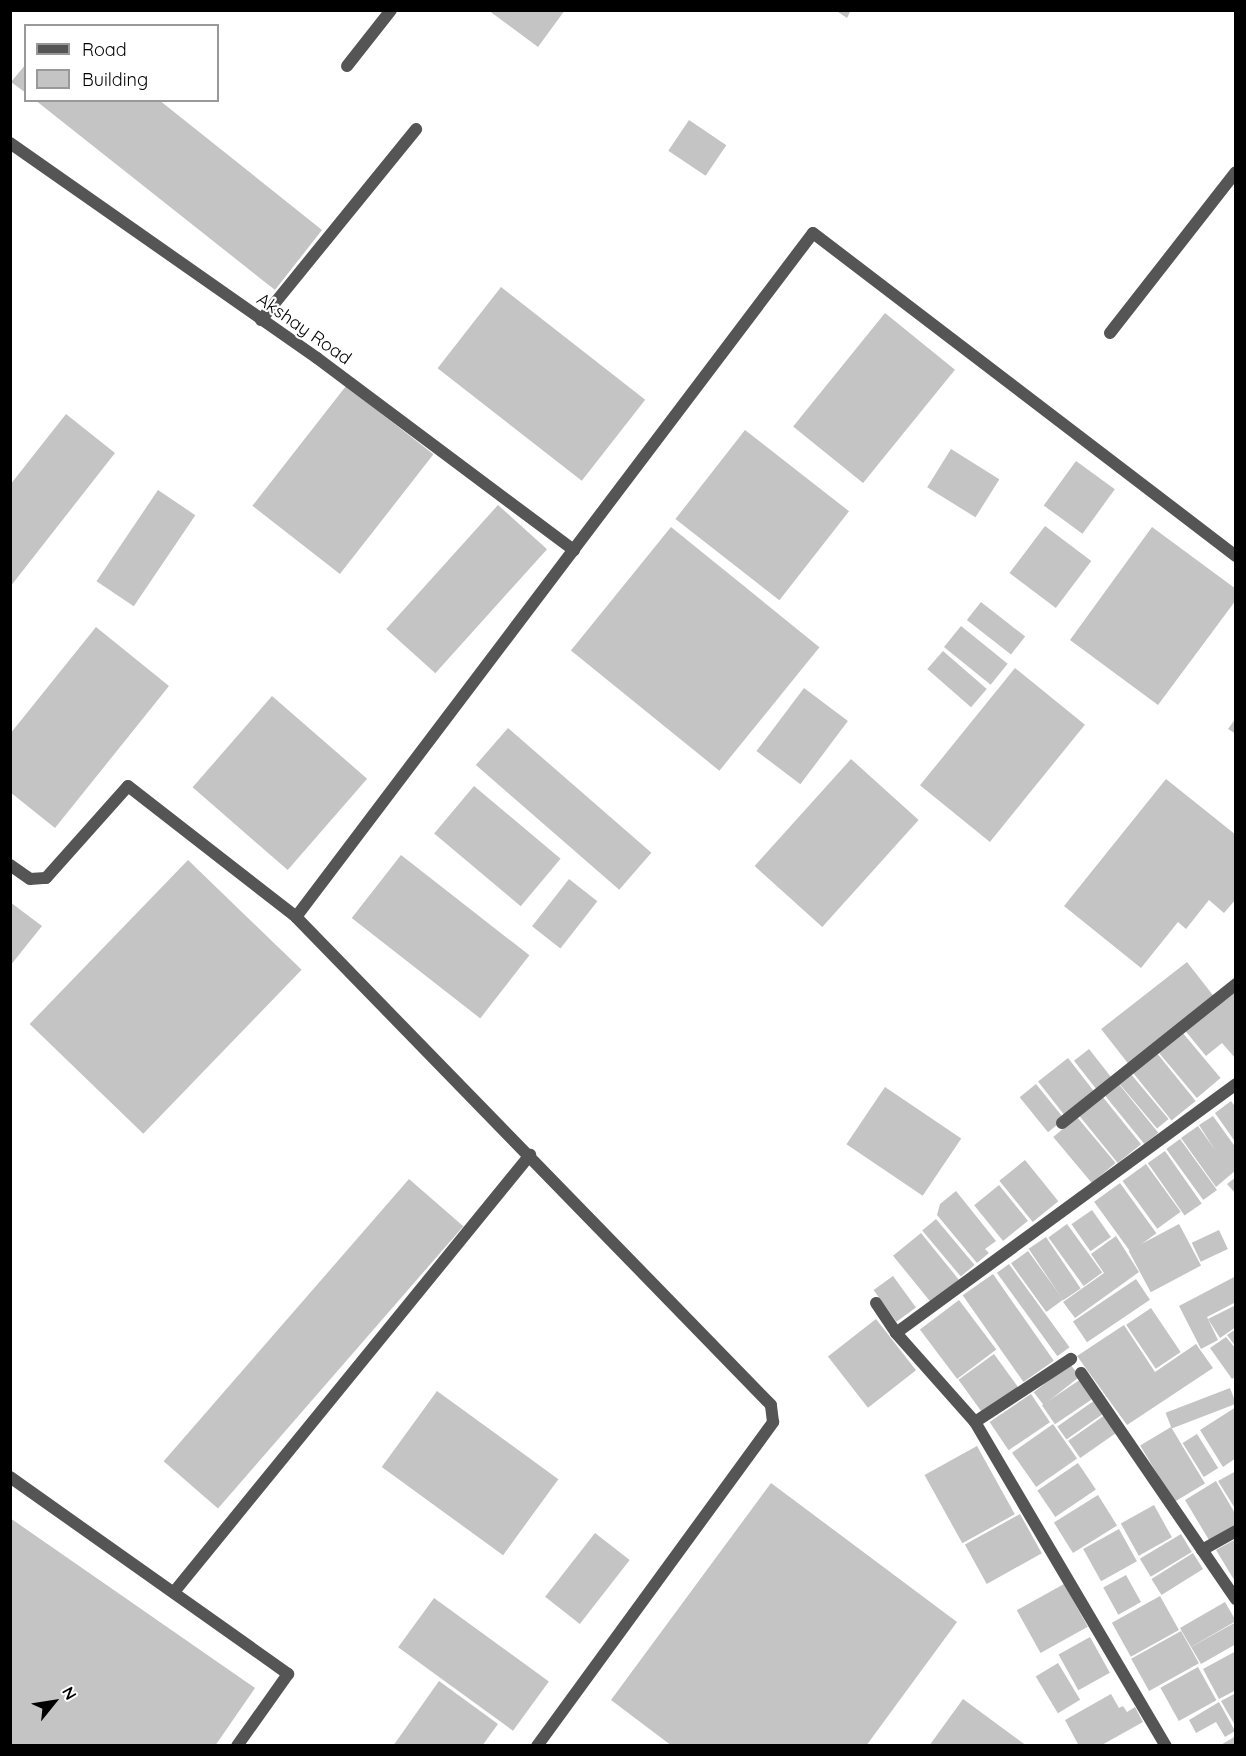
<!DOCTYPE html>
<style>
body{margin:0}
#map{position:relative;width:1246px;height:1756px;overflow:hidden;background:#fff;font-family:Quicksand,sans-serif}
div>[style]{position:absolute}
.building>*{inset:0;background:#c4c4c4;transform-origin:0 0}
.service>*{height:12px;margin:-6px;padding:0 6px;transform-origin:6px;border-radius:6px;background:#555}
.minor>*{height:12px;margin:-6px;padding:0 6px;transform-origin:6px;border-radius:6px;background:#555}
span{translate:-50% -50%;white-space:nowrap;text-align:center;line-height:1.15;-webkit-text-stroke:4.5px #fff;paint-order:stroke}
.street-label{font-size:18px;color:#000}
.frame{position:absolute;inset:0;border:12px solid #000;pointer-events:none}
.legend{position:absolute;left:24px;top:24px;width:195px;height:78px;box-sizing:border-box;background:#fff;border:2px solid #999;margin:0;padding:8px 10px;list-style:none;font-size:18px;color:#000}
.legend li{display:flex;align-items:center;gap:12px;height:30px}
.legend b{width:30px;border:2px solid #999}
.north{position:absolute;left:24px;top:1672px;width:60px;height:60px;-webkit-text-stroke:4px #fff;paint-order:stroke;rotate:60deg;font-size:16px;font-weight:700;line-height:24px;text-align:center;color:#000}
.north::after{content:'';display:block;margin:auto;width:21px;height:27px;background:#000;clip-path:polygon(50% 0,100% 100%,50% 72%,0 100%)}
</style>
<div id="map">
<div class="building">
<div style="clip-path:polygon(488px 10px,565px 10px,538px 47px)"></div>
<div style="clip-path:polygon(835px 10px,851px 10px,847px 18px)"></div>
<div style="clip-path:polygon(26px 64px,26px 93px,11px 82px)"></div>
<div style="clip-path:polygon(35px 100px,159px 100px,322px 230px,275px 290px)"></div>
<div style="left:689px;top:120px;width:45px;height:37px;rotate:34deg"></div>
<div style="left:501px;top:287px;width:183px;height:103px;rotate:38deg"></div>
<div style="left:885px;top:313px;width:90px;height:146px;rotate:39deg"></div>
<div style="left:346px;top:386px;width:111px;height:152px;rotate:38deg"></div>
<div style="clip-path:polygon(66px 414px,115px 453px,10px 587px,10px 485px)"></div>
<div style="left:745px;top:430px;width:132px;height:113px;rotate:38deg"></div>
<div style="left:951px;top:449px;width:57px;height:45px;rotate:32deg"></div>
<div style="left:1076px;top:461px;width:48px;height:55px;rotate:36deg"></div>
<div style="left:158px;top:490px;width:45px;height:110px;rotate:34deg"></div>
<div style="left:498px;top:505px;width:66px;height:167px;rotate:42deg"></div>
<div style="left:1045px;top:526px;width:58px;height:59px;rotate:37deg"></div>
<div style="left:671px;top:527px;width:191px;height:159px;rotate:39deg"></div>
<div style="clip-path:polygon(1152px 527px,1236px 589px,1236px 600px,1158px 705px,1070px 640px)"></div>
<div style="left:981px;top:602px;width:56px;height:23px;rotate:38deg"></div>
<div style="left:961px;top:626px;width:60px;height:27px;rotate:39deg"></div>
<div style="clip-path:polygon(96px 627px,169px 686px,55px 828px,10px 792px,10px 734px)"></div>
<div style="left:943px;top:651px;width:58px;height:24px;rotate:41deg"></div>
<div style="left:1015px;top:668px;width:90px;height:151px;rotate:39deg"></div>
<div style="left:804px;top:688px;width:55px;height:79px;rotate:37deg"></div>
<div style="left:272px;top:696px;width:126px;height:121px;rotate:41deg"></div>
<div style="clip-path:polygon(1236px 718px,1236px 734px,1228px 729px)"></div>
<div style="left:508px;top:728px;width:190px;height:49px;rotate:41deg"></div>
<div style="left:851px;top:759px;width:91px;height:144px;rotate:42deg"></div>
<div style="clip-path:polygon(1166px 779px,1236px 835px,1236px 899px,1224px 913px,1209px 900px,1186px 929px,1178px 922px,1141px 968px,1064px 906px)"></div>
<div style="left:474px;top:786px;width:113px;height:62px;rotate:40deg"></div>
<div style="left:401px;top:855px;width:163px;height:80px;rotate:38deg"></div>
<div style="left:188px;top:860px;width:158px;height:228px;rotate:44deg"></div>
<div style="left:569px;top:879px;width:36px;height:60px;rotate:38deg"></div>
<div style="clip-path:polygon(10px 902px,42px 926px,10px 966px)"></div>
<div style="left:1187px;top:962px;width:46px;height:109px;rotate:52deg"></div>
<div style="clip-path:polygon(1236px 985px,1236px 1059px,1222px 1043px,1206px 1056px,1183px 1028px)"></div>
<div style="left:1182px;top:1032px;width:60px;height:31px;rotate:50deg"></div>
<div style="left:1089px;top:1049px;width:36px;height:19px;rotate:52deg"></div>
<div style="left:1156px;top:1052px;width:63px;height:31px;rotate:51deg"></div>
<div style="left:1068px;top:1058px;width:43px;height:38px;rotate:52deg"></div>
<div style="left:1130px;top:1073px;width:60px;height:15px;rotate:50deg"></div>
<div style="left:1118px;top:1083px;width:64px;height:18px;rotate:51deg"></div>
<div style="left:1036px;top:1084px;width:45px;height:21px;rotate:51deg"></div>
<div style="left:885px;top:1087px;width:92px;height:69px;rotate:34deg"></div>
<div style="left:1102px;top:1096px;width:62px;height:30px;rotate:51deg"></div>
<div style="clip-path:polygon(1231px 1101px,1236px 1108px,1236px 1143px,1215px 1113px)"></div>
<div style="clip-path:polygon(1213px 1116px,1236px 1148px,1236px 1170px,1216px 1187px,1181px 1138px,1198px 1126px,1215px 1150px,1199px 1125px)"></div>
<div style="left:1077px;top:1117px;width:60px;height:31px;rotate:50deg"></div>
<div style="left:1180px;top:1139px;width:63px;height:17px;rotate:54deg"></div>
<div style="left:1165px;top:1151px;width:64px;height:21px;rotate:55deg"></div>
<div style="left:1025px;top:1160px;width:53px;height:33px;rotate:51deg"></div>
<div style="left:1146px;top:1164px;width:59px;height:29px;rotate:54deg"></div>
<div style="clip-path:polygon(1236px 1177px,1236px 1194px,1227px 1184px)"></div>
<div style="left:409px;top:1179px;width:72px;height:374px;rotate:41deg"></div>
<div style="left:1120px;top:1183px;width:62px;height:32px;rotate:54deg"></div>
<div style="left:999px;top:1185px;width:46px;height:32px;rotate:51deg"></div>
<div style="clip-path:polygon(956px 1191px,996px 1241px,985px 1249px,989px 1253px,977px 1263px,937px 1215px,940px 1204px)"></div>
<div style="left:1092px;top:1210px;width:33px;height:25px;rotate:55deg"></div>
<div style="left:936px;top:1219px;width:60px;height:18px;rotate:50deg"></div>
<div style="left:1067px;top:1224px;width:60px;height:23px;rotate:54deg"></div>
<div style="left:1179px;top:1224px;width:47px;height:57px;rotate:62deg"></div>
<div style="left:1219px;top:1230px;width:21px;height:30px;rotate:65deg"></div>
<div style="left:921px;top:1233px;width:60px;height:36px;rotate:51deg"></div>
<div style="clip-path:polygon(1116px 1236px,1139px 1272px,1075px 1318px,1063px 1302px,1104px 1273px,1091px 1254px)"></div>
<div style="left:1046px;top:1237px;width:62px;height:21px;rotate:56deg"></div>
<div style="left:1028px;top:1251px;width:60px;height:21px;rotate:54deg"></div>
<div style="left:1009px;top:1264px;width:103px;height:15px;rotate:54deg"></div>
<div style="left:993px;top:1274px;width:106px;height:37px;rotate:55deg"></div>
<div style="left:893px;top:1276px;width:39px;height:24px;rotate:54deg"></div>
<div style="clip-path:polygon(1236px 1276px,1236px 1302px,1207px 1317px,1218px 1340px,1201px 1349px,1179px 1306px)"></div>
<div style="left:1136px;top:1279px;width:25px;height:76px;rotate:56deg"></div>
<div style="left:959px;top:1300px;width:62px;height:49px;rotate:53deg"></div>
<div style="clip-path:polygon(1236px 1305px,1236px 1327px,1220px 1338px,1208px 1319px)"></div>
<div style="left:1151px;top:1308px;width:53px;height:30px;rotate:56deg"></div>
<div style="left:876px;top:1319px;width:65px;height:61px;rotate:52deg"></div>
<div style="clip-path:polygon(1124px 1325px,1155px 1372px,1196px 1344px,1213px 1368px,1127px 1425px,1077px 1356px)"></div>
<div style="clip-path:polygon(1236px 1329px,1236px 1347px,1227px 1335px)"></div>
<div style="clip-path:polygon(1226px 1337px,1236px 1349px,1236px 1376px,1232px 1379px,1210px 1348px)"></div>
<div style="left:994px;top:1354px;width:42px;height:44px;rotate:54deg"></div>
<div style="left:1070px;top:1364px;width:16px;height:46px;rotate:52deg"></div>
<div style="left:1081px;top:1379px;width:23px;height:47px;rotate:56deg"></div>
<div style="left:1230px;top:1388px;width:17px;height:69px;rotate:69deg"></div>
<div style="left:437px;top:1391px;width:150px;height:94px;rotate:36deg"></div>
<div style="left:1031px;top:1394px;width:34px;height:50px;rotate:56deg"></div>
<div style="left:1095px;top:1400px;width:16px;height:46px;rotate:55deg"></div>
<div style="clip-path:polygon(1236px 1407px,1236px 1458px,1223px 1467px,1200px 1430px)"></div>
<div style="left:1105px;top:1415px;width:21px;height:45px;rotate:55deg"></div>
<div style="left:1053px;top:1424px;width:42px;height:50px;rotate:55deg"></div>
<div style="left:1171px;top:1427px;width:66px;height:36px;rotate:59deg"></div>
<div style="left:1197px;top:1434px;width:40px;height:17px;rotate:58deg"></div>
<div style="left:977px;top:1446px;width:78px;height:60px;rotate:61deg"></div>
<div style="left:1078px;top:1463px;width:32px;height:49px;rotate:56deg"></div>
<div style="clip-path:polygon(1236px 1471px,1236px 1510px,1218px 1481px)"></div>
<div style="clip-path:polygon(1216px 1481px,1236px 1515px,1236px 1525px,1209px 1540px,1185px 1500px)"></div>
<div style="clip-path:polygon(771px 1483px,957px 1622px,866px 1746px,672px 1746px,611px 1700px)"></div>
<div style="left:1098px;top:1495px;width:36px;height:52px;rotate:58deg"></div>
<div style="left:1154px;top:1505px;width:37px;height:38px;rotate:61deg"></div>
<div style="left:1020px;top:1514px;width:45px;height:63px;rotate:61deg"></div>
<div style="clip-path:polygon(10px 1518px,255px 1688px,215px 1746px,10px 1746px)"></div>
<div style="left:1119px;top:1529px;width:37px;height:41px;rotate:61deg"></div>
<div style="left:595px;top:1533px;width:44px;height:81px;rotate:38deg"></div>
<div style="left:1181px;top:1534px;width:21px;height:48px;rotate:59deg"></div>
<div style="clip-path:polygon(1236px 1539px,1236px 1583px,1216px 1550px)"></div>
<div style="left:1193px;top:1553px;width:19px;height:49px;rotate:58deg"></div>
<div style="left:1126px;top:1575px;width:31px;height:26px;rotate:61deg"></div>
<div style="left:1064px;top:1584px;width:49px;height:54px;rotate:61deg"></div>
<div style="left:1160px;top:1596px;width:39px;height:55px;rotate:61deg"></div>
<div style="left:434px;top:1598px;width:142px;height:61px;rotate:36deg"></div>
<div style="left:1225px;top:1602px;width:22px;height:52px;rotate:60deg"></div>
<div style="clip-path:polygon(1236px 1622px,1236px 1644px,1201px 1664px,1191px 1647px)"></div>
<div style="left:1181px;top:1631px;width:37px;height:57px;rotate:61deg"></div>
<div style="left:1090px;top:1637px;width:41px;height:36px;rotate:61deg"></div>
<div style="clip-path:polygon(1236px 1651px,1236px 1690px,1219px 1699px,1203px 1669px)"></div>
<div style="left:1058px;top:1663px;width:43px;height:26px;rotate:59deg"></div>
<div style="left:1198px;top:1667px;width:38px;height:43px;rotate:61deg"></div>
<div style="clip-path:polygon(439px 1681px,498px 1724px,482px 1746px,393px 1746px)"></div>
<div style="clip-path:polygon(1236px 1693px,1236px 1727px,1221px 1701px)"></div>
<div style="clip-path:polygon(1111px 1694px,1119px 1708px,1123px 1706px,1127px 1712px,1135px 1707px,1143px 1722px,1100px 1746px,1079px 1746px,1065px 1720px)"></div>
<div style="clip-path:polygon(963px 1699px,1027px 1746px,929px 1746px)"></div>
<div style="clip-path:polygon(1219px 1702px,1235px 1731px,1225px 1737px,1216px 1722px,1196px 1733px,1189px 1720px)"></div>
<div style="clip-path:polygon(1236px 1736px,1236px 1746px,1220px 1746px,1224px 1743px)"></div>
</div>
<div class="service">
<div style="left:347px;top:66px;width:71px;rotate:-51.8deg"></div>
<div style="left:10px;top:143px;width:375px;rotate:35deg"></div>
<div style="left:317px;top:358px;width:321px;rotate:36.8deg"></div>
<div style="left:261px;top:320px;width:246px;rotate:-50.9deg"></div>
<div style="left:1110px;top:333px;width:204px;rotate:-52deg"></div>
<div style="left:10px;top:865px;width:24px;rotate:35deg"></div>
<div style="left:30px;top:879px;width:16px;rotate:-4deg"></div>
<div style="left:46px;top:878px;width:123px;rotate:-48.3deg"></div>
<div style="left:128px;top:786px;width:213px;rotate:37.9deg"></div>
<div style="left:10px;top:1477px;width:341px;rotate:35.3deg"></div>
<div style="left:288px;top:1674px;width:88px;rotate:125.3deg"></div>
<div style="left:174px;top:1592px;width:564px;rotate:-50.83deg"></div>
<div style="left:537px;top:1746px;width:401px;rotate:-53.9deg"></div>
<div style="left:773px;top:1422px;width:17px;rotate:-97deg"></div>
<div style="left:771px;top:1405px;width:681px;rotate:-134.23deg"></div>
<div style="left:296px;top:917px;width:857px;rotate:-52.92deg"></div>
<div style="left:813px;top:233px;width:532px;rotate:37.37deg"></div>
</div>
<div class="minor">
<div style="left:1062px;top:1123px;width:223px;rotate:-38.6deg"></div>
<div style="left:876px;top:1303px;width:36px;rotate:56deg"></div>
<div style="left:896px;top:1333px;width:119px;rotate:48.4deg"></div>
<div style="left:975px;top:1422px;width:376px;rotate:59.5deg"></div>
<div style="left:896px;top:1333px;width:421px;rotate:-36.2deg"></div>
<div style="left:1081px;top:1373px;width:274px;rotate:55.6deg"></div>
<div style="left:975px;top:1422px;width:115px;rotate:-33.3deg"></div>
<div style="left:1202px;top:1550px;width:39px;rotate:-29deg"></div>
</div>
<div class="street-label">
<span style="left:304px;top:329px;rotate:35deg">Akshay Road</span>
</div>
<div class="frame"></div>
<ul class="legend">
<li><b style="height:8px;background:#555"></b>Road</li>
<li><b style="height:16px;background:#c4c4c4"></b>Building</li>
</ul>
<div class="north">N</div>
</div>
